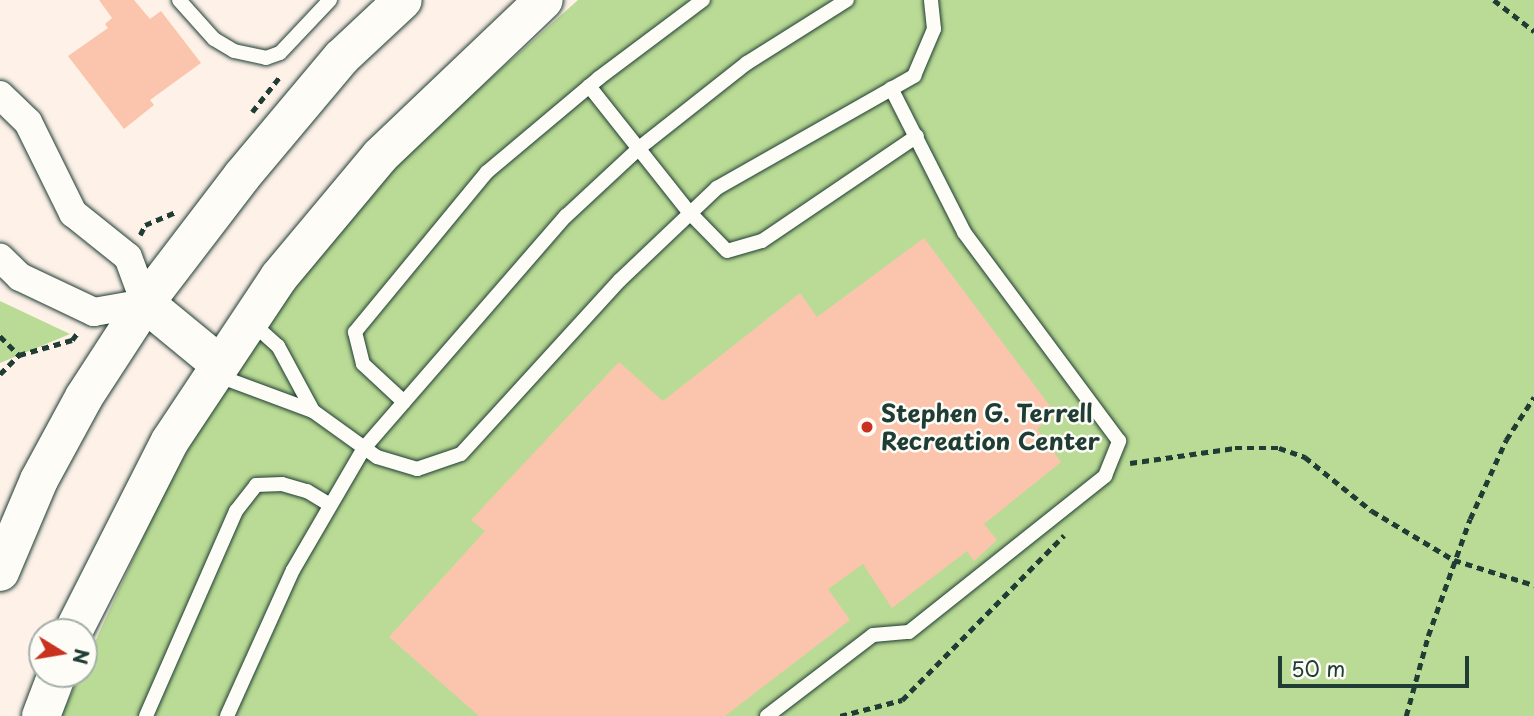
<!DOCTYPE html>
<style>
body{margin:0}
#map{position:relative;width:1534px;height:716px;overflow:hidden;background:#fdf1e8;font-family:"Playpen Sans",sans-serif}
div>[style]{position:absolute}
.green>*{inset:0;background:#badb95}
.building>*{inset:0;background:#fbc5ad}
.path>*{height:4.5px;margin-top:-2.25px;transform-origin:0;background:repeating-linear-gradient(90deg,#1f3d34 0 7px,transparent 0 12px)}
.roads{filter:drop-shadow(0 0 2px #1f3d34) drop-shadow(0 0 2px #1f3d34)}
.lane>*{height:14px;margin:-7px;padding:0 7px;transform-origin:7px;border-radius:7px;background:#fdfcf7}
.street>*{height:28px;margin:-14px;padding:0 14px;transform-origin:14px;border-radius:14px;background:#fdfcf7}
.secondary>*{height:38px;margin:-19px;padding:0 19px;transform-origin:19px;border-radius:19px;background:#fdfcf7}
.dots>*{width:19px;height:19px;translate:-50% -50%;box-sizing:border-box;border:4px solid #fdfcf7;border-radius:50%}
span{translate:-50% -50%;white-space:nowrap;text-align:center;line-height:1.15;-webkit-text-stroke:5px #fdfcf7;paint-order:stroke}
.poi-label{font-size:24px;color:#1f3d34;font-weight:700}
.left{translate:0 -50%;text-align:left}
.north{position:absolute;left:28px;top:618px;width:70px;height:70px;box-sizing:border-box;background:#fdfcf7;border:2px solid #a4b0a9;border-radius:50%;rotate:101deg;font-size:19px;font-weight:700;line-height:28px;text-align:center;color:#1f3d34}
.north::after{content:'';display:block;margin:auto;width:24px;height:32px;background:#c8321e;clip-path:polygon(50% 0,100% 100%,50% 72%,0 100%)}
.scale{position:absolute;left:1278px;top:656px;width:191px;height:32px;box-sizing:border-box;border:4px solid #1f3d34;border-top:0;padding-left:9px;font-size:21px;line-height:24px;white-space:nowrap;color:#1f3d34;-webkit-text-stroke:5px #fdfcf7;paint-order:stroke}
</style>
<div id="map">
<div class="green">
<div style="clip-path:polygon(578px 0,1534px 0,1534px 716px,61px 716px,161px 498px,240px 356px,397px 162px)"></div>
<div style="clip-path:polygon(0 301px,70px 334px,0 363px)"></div>
</div>
<div class="building">
<div style="clip-path:polygon(99px 0,134px 0,150px 19px,161px 11px,201px 63px,150px 100px,154px 105px,124px 129px,68px 56px,108px 28px,105px 24px,112px 18px)"></div>
<div style="clip-path:polygon(924px 238px,1056px 414px,1037px 429px,1061px 462px,984px 524px,997px 540px,974px 561px,967px 551px,892px 608px,863px 564px,828px 589px,850px 620px,725px 716px,479px 716px,389px 637px,485px 531px,471px 520px,619px 362px,663px 401px,800px 293px,817px 317px)"></div>
</div>
<div class="path">
<div style="left:1494px;top:0;width:51px;rotate:37.8deg"></div>
<div style="left:252px;top:112px;width:47px;rotate:-51.9deg"></div>
<div style="left:140px;top:235px;width:11px;rotate:-63deg"></div>
<div style="left:145px;top:225px;width:33px;rotate:-23deg"></div>
<div style="left:0;top:336px;width:27px;rotate:45deg"></div>
<div style="left:0;top:374px;width:27px;rotate:-45deg"></div>
<div style="left:19px;top:355px;width:55px;rotate:-15.8deg"></div>
<div style="left:72px;top:340px;width:10px;rotate:-53deg"></div>
<div style="left:1130px;top:463px;width:106px;rotate:-8.1deg"></div>
<div style="left:1235px;top:448px;width:44px"></div>
<div style="left:1279px;top:448px;width:28px;rotate:19deg"></div>
<div style="left:1305px;top:457px;width:86px;rotate:38.9deg"></div>
<div style="left:1372px;top:511px;width:96px;rotate:30.9deg"></div>
<div style="left:1454px;top:560px;width:84px;rotate:17.4deg"></div>
<div style="left:840px;top:716px;width:64px;rotate:-14.5deg"></div>
<div style="left:902px;top:700px;width:231px;rotate:-45.5deg"></div>
<div style="left:1406px;top:716px;width:83px;rotate:-74.6deg"></div>
<div style="left:1428px;top:636px;width:124px;rotate:-70.3deg"></div>
<div style="left:1470px;top:519px;width:87px;rotate:-65.5deg"></div>
<div style="left:1506px;top:440px;width:51px;rotate:-56.9deg"></div>
</div>
<div class="roads">
<div class="lane">
<div style="left:179px;top:0;width:52px;rotate:48.1deg"></div>
<div style="left:214px;top:39px;width:23px;rotate:31deg"></div>
<div style="left:234px;top:51px;width:33px;rotate:12deg"></div>
<div style="left:266px;top:58px;width:15px;rotate:-20deg"></div>
<div style="left:280px;top:53px;width:73px;rotate:-46.7deg"></div>
<div style="left:589px;top:86px;width:161px;rotate:51.6deg"></div>
<div style="left:689px;top:212px;width:54px;rotate:45.7deg"></div>
<div style="left:727px;top:251px;width:36px;rotate:-16deg"></div>
<div style="left:762px;top:241px;width:187px;rotate:-34.1deg"></div>
<div style="left:250px;top:321px;width:38px;rotate:42deg"></div>
<div style="left:278px;top:346px;width:74px;rotate:61.7deg"></div>
<div style="left:313px;top:411px;width:79px;rotate:35.7deg"></div>
<div style="left:377px;top:457px;width:42px;rotate:16.7deg"></div>
<div style="left:417px;top:469px;width:46px;rotate:-18.8deg"></div>
<div style="left:461px;top:454px;width:236px;rotate:-47.6deg"></div>
<div style="left:620px;top:280px;width:134px;rotate:-43.5deg"></div>
<div style="left:717px;top:188px;width:227px;rotate:-29.6deg"></div>
<div style="left:914px;top:76px;width:51px;rotate:-66.9deg"></div>
<div style="left:934px;top:29px;width:29px;rotate:-96deg"></div>
<div style="left:216px;top:375px;width:103px;rotate:20.4deg"></div>
<div style="left:404px;top:402px;width:56px;rotate:-137.2deg"></div>
<div style="left:363px;top:364px;width:33px;rotate:-104deg"></div>
<div style="left:355px;top:332px;width:207px;rotate:-50.5deg"></div>
<div style="left:487px;top:172px;width:146px;rotate:-40deg"></div>
<div style="left:599px;top:78px;width:130px;rotate:-36.9deg"></div>
<div style="left:146px;top:716px;width:224px;rotate:-66.3deg"></div>
<div style="left:236px;top:511px;width:33px;rotate:-52deg"></div>
<div style="left:256px;top:485px;width:26px;rotate:-2deg"></div>
<div style="left:282px;top:484px;width:26px;rotate:16deg"></div>
<div style="left:307px;top:491px;width:27px;rotate:31deg"></div>
<div style="left:227px;top:716px;width:160px;rotate:-65.7deg"></div>
<div style="left:293px;top:570px;width:141px;rotate:-59.8deg"></div>
<div style="left:364px;top:448px;width:308px;rotate:-49deg"></div>
<div style="left:566px;top:216px;width:98px;rotate:-42.9deg"></div>
<div style="left:638px;top:149px;width:139px;rotate:-38.3deg"></div>
<div style="left:747px;top:63px;width:118px;rotate:-32.2deg"></div>
<div style="left:767px;top:716px;width:133px;rotate:-37.4deg"></div>
<div style="left:873px;top:635px;width:36px;rotate:-5deg"></div>
<div style="left:909px;top:632px;width:251px;rotate:-38.5deg"></div>
<div style="left:1105px;top:476px;width:38px;rotate:-68deg"></div>
<div style="left:1119px;top:441px;width:260px;rotate:-126.6deg"></div>
<div style="left:964px;top:232px;width:161px;rotate:-116.9deg"></div>
</div>
<div class="street">
<div style="left:0;top:95px;width:39px;rotate:44deg"></div>
<div style="left:28px;top:122px;width:102px;rotate:63.7deg"></div>
<div style="left:73px;top:213px;width:70px;rotate:38.7deg"></div>
<div style="left:128px;top:257px;width:49px;rotate:69.7deg"></div>
<div style="left:145px;top:303px;width:52px;rotate:170deg"></div>
<div style="left:94px;top:312px;width:82px;rotate:-154.7deg"></div>
<div style="left:20px;top:277px;width:28px;rotate:-136deg"></div>
</div>
<div class="secondary">
<div style="left:145px;top:303px;width:94px;rotate:39.4deg"></div>
<div style="left:0;top:572px;width:100px;rotate:-67deg"></div>
<div style="left:39px;top:480px;width:94px;rotate:-61.5deg"></div>
<div style="left:84px;top:397px;width:112px;rotate:-57deg"></div>
<div style="left:145px;top:303px;width:160px;rotate:-52.6deg"></div>
<div style="left:242px;top:176px;width:155px;rotate:-50deg"></div>
<div style="left:342px;top:57px;width:83px;rotate:-43.1deg"></div>
<div style="left:73px;top:632px;width:214px;rotate:-63.1deg"></div>
<div style="left:170px;top:441px;width:197px;rotate:-56.4deg"></div>
<div style="left:279px;top:277px;width:158px;rotate:-50.1deg"></div>
<div style="left:380px;top:156px;width:226px;rotate:-43.6deg"></div>
<div style="left:41px;top:716px;width:45px;rotate:-69.1deg"></div>
</div>
</div>
<div class="dots">
<div style="left:867px;top:427px;background:#c8321e"></div>
</div>
<div class="poi-label">
<span class="left" style="left:881px;top:427px">Stephen G. Terrell<br>Recreation Center</span>
</div>
<div class="north">N</div>
<div class="scale">50 m</div>
</div>
